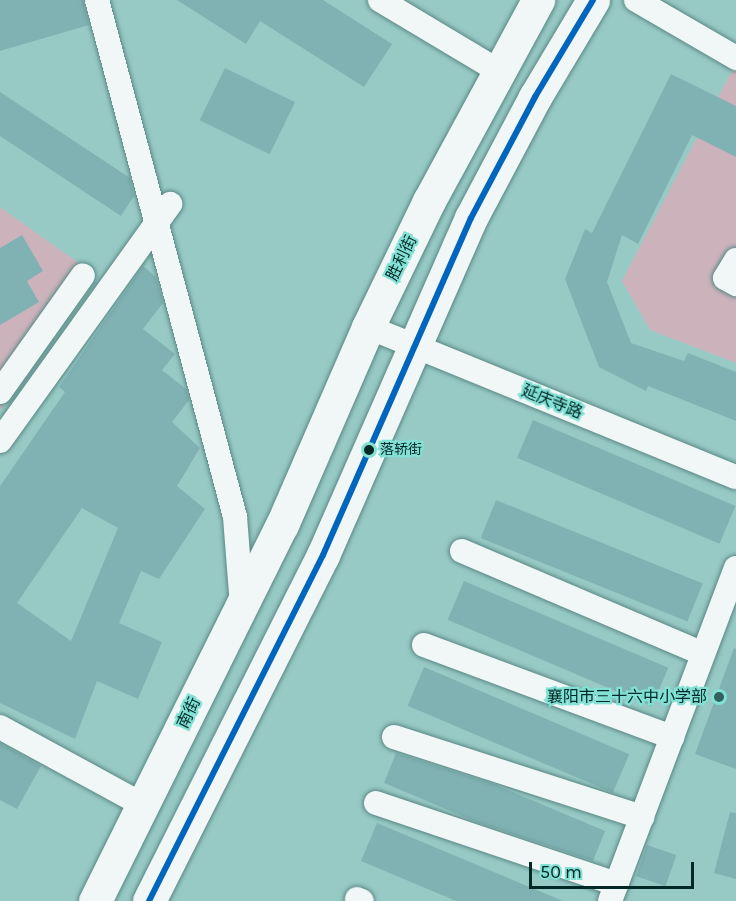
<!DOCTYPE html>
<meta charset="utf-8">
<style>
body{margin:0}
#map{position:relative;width:736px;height:901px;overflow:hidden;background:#98cac5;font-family:Karla,"Noto Sans SC",sans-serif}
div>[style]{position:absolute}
.green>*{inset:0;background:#ccb3bb}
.building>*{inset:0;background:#81b2b3;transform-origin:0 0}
.roads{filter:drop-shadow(0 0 2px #5a8885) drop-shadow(0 0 2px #5a8885)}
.minor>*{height:24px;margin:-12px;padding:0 12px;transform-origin:12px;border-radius:12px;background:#f0f7f6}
.highway>*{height:33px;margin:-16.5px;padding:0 16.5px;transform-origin:16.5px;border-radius:16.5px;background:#f0f7f6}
.bus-1>*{height:6px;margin:-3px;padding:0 3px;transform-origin:3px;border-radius:3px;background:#0065bd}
.dots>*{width:16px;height:16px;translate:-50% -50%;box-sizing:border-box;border:3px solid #82e0d5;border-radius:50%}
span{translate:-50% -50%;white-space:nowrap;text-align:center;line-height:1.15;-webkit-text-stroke:4.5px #82e0d5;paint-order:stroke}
.bus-label{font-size:14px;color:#002925}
.left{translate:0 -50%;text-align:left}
.street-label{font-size:16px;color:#002925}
.poi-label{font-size:16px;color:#002925}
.right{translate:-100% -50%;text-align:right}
.scale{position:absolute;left:529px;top:862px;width:165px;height:27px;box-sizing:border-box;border:3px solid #002925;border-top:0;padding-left:8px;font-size:18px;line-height:21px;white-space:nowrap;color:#002925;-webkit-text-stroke:4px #82e0d5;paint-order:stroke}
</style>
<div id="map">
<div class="green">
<div style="clip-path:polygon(736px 63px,736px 363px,650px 330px,622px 281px)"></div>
<div style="clip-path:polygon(0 207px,95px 275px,0 410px)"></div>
</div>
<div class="building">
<div style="clip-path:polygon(0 0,83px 0,89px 25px,0 51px)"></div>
<div style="clip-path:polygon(177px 0,323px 0,392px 44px,364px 87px,260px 21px,246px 44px)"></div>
<div style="left:225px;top:68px;width:78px;height:58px;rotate:26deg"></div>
<div style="clip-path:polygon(671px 74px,736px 106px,736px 157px,692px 135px,638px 244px,622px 235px,607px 282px,631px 343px,684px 361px,688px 353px,736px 372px,736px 421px,648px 386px,646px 391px,599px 367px,565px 279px,585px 229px,592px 233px)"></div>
<div style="clip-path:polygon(0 92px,130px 178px,134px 196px,121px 216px,0 136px)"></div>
<div style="clip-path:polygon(22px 235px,43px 271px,27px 281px,39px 302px,0 325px,0 248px)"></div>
<div style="clip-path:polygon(evenodd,143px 266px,156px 277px,163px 303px,143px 329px,175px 354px,162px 370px,186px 389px,189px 400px,172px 422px,200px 448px,177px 486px,205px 509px,159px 579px,141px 571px,119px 623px,162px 642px,138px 699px,97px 681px,75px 739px,0 703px,0 486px,65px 392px,59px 387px,143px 266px,82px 508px,118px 528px,71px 641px,17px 603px,82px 508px)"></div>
<div style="left:533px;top:420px;width:220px;height:41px;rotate:23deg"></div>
<div style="left:496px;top:500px;width:223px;height:41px;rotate:22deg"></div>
<div style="left:464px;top:581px;width:222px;height:42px;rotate:23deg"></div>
<div style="clip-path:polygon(734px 648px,736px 649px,736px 769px,695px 754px)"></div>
<div style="left:424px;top:667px;width:223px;height:42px;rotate:23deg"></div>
<div style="clip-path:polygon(0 743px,41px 766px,17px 809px,0 800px)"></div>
<div style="clip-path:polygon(396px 753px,496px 785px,605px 831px,593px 861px,474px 821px,384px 783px)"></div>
<div style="clip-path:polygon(730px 812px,736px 813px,736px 879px,714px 873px)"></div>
<div style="clip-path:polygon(377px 823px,563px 901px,456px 901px,361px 861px)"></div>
<div style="left:647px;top:845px;width:31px;height:33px;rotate:19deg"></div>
</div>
<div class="roads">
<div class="minor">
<div style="left:97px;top:0;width:535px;rotate:75.05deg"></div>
<div style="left:235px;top:517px;width:89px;rotate:85.5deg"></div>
<div style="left:380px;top:0;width:136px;rotate:30.9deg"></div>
<div style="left:636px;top:0;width:116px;rotate:30.1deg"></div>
<div style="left:736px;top:260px;width:21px;rotate:121deg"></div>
<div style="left:725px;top:278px;width:13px;rotate:29deg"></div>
<div style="left:368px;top:327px;width:397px;rotate:22.2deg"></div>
<div style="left:0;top:392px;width:143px;rotate:-54.6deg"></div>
<div style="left:0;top:441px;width:292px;rotate:-54.3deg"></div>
<div style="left:462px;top:551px;width:262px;rotate:23.1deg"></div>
<div style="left:424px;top:645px;width:265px;rotate:20.4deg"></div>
<div style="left:0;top:727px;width:163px;rotate:28.6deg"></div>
<div style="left:394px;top:737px;width:261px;rotate:17.9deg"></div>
<div style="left:376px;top:803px;width:254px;rotate:18.6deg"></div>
<div style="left:357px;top:899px;width:5px;rotate:22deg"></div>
<div style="left:610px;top:901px;width:356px;rotate:-69.3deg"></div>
</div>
<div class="highway">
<div style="left:95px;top:901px;width:420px;rotate:-63.6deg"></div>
<div style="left:282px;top:525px;width:216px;rotate:-66.5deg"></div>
<div style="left:368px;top:327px;width:140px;rotate:-64.2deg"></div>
<div style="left:429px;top:201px;width:229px;rotate:-61.5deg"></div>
<div style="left:149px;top:901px;width:387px;rotate:-63.3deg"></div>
<div style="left:323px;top:555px;width:368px;rotate:-66.3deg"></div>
<div style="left:471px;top:218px;width:137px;rotate:-62.1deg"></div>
<div style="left:535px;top:97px;width:113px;rotate:-59.1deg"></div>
</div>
</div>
<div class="bus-1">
<div style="left:149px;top:901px;width:387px;rotate:-63.3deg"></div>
<div style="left:323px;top:555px;width:368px;rotate:-66.3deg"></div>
<div style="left:471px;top:218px;width:137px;rotate:-62.1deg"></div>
<div style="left:535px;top:97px;width:113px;rotate:-59.1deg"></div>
</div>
<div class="dots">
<div style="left:369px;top:450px;background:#002925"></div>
<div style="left:719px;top:697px;background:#35615d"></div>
</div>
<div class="bus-label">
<span class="left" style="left:380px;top:450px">落轿街</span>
</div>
<div class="street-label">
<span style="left:402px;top:258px;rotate:-64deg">胜利街</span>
<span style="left:552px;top:402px;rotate:22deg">延庆寺路</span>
<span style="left:189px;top:713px;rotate:-64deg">南街</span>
</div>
<div class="poi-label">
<span class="right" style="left:707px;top:697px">襄阳市三十六中小学部</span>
</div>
<div class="scale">50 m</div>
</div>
